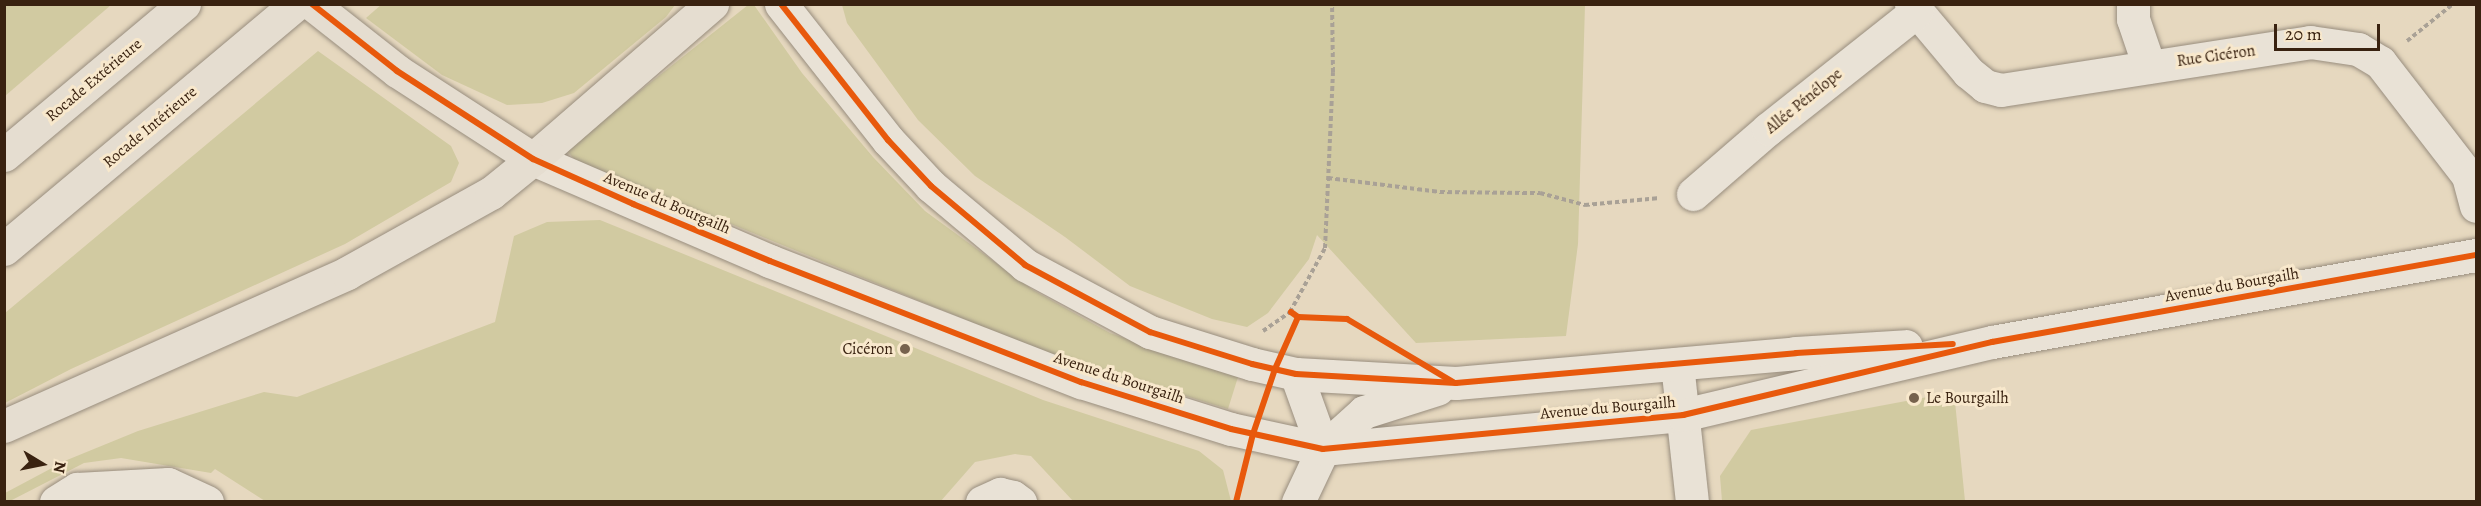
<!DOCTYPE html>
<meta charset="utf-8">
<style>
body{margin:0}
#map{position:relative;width:2481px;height:506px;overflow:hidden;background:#e6d8bf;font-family:Alegreya,serif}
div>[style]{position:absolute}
.green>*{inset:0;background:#d1caa1}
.path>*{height:4px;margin-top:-2px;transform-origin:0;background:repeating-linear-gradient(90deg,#a9a196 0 4.5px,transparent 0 7.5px)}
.roads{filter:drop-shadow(0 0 2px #988d7e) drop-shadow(0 0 2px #988d7e)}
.minor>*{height:33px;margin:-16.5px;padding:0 16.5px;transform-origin:16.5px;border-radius:16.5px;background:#e9e2d6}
.secondary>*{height:33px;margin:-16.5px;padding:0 16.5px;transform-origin:16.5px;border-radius:16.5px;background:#e9e2d6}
.primary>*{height:33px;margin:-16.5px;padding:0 16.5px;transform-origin:16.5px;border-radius:16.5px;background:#e5ddd0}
.motorway>*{height:33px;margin:-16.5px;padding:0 16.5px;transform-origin:16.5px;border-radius:16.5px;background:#e5ddd0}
.cycleway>*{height:6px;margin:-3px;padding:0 3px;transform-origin:3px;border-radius:3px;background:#e8590c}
.dots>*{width:16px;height:16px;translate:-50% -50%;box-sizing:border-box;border:3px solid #f8e8cc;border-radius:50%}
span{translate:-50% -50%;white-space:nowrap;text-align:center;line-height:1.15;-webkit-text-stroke:6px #f8e8cc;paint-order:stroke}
.street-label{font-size:16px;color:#392210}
.poi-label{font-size:16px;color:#392210}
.right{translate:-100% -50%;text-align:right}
.left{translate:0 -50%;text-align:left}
.frame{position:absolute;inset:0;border:6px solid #392210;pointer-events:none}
.north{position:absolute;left:12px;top:434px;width:60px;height:60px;-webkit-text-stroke:4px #f8e8cc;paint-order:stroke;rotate:100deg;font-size:16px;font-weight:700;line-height:24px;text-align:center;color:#392210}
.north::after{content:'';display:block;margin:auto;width:21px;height:27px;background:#392210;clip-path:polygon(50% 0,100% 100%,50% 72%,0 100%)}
.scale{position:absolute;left:2274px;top:24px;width:106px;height:27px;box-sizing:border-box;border:3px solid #392210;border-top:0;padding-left:8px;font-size:18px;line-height:21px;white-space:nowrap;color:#392210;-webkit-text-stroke:4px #f8e8cc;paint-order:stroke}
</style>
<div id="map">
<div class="green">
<div style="clip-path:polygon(5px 4px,111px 4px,111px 5px,5px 96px)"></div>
<div style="clip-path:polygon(382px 4px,675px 4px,675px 5px,666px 17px,574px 93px,542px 103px,507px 105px,442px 75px,366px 18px)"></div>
<div style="clip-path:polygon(748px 5px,754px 5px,802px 73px,873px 157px,925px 211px,1033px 290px,1110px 333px,1238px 377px,1228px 409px,1050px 354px,576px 161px,568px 152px,573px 144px)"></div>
<div style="clip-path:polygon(842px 5px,1585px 5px,1578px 244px,1566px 336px,1416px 343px,1317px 235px,1309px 259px,1268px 313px,1247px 327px,1212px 319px,1130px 286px,1065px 237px,975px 176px,918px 120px,847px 23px)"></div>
<div style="clip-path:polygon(318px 51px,451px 146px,459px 163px,451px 182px,345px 244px,71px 369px,5px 403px,5px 313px)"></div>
<div style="clip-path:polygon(600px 220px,1043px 400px,1199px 451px,1223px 470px,1231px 501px,1073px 501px,1031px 456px,1015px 454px,975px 462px,940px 502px,265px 501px,215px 469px,211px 473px,121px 458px,84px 463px,10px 501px,5px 501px,5px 493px,67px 460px,138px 431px,264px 392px,297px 397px,495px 322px,514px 236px,547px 222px)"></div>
<div style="clip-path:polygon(1954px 392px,1965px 501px,1722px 501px,1720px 476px,1751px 430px)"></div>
</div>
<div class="path">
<div style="left:2407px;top:41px;width:59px;rotate:-38.8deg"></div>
<div style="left:1328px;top:178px;width:113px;rotate:7.1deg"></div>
<div style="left:1440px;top:192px;width:100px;rotate:0.6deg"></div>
<div style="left:1540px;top:193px;width:47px;rotate:14.9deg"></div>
<div style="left:1585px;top:205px;width:75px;rotate:-5.3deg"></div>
<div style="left:1263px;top:331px;width:33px;rotate:-35deg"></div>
<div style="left:1290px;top:312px;width:73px;rotate:-61.3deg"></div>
<div style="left:1325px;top:248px;width:176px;rotate:-87.4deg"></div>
<div style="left:1333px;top:72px;width:68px;rotate:-90.8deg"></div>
</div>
<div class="roads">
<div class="minor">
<div style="left:1911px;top:4px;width:89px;rotate:50deg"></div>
<div style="left:1968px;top:72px;width:22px;rotate:39deg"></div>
<div style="left:1985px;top:86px;width:16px;rotate:14deg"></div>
<div style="left:2001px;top:90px;width:313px;rotate:-8.8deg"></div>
<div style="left:2310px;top:42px;width:49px;rotate:8.3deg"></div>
<div style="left:2358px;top:49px;width:26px;rotate:31deg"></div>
<div style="left:2380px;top:62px;width:144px;rotate:52.3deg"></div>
<div style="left:2468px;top:176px;width:31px;rotate:75deg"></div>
<div style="left:2133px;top:4px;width:15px;rotate:90deg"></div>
<div style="left:2133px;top:19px;width:50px;rotate:71.2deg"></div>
<div style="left:1693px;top:194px;width:99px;rotate:-40.9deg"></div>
<div style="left:1768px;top:129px;width:190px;rotate:-38.4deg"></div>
<div style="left:1677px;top:364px;width:139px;rotate:83.8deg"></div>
<div style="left:56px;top:502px;width:25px;rotate:-32deg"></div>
<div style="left:77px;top:489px;width:91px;rotate:-3.1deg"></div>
<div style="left:168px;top:484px;width:43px;rotate:24.8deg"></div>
<div style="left:982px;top:502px;width:20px;rotate:-24deg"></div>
<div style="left:1000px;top:494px;width:13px;rotate:13deg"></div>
<div style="left:1013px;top:497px;width:9px;rotate:36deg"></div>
</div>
<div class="secondary">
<div style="left:781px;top:4px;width:173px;rotate:51.8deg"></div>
<div style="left:888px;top:140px;width:63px;rotate:46.9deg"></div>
<div style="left:931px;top:186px;width:123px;rotate:40deg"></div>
<div style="left:1025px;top:265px;width:142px;rotate:28.2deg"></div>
<div style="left:1150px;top:332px;width:107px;rotate:17.4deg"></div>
<div style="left:1252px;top:364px;width:45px;rotate:12.8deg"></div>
<div style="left:1296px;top:374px;width:160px;rotate:3.2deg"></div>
<div style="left:1456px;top:383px;width:341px;rotate:-5deg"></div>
<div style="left:1796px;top:353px;width:110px;rotate:-3.6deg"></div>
<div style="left:533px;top:159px;width:258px;rotate:23.3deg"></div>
<div style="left:770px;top:261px;width:334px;rotate:21.3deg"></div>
<div style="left:1081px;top:382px;width:157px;rotate:17.4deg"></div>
<div style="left:1231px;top:429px;width:94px;rotate:12.3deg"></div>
<div style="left:1323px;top:449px;width:362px;rotate:-5.4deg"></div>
<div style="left:1683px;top:415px;width:318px;rotate:-13.3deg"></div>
<div style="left:1992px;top:342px;width:492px;rotate:-10.2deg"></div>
<div style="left:1296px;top:374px;width:80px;rotate:70.2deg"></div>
<div style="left:1298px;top:502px;width:59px;rotate:-64.7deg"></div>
<div style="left:1323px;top:449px;width:55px;rotate:-42.1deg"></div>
<div style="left:1364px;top:412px;width:77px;rotate:-17.5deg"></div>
</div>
<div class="primary">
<div style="left:312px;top:4px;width:108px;rotate:38.2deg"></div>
<div style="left:397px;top:71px;width:162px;rotate:32.9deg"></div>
<div style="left:533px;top:159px;width:237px;rotate:-40.9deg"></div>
</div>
<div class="motorway">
<div style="left:4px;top:155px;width:235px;rotate:-40deg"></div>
<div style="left:4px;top:249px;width:381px;rotate:-40deg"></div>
<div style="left:4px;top:426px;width:376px;rotate:-24deg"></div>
<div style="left:347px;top:273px;width:165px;rotate:-29.1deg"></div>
<div style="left:491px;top:193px;width:54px;rotate:-39deg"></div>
</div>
</div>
<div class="cycleway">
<div style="left:312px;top:4px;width:108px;rotate:38.2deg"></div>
<div style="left:397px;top:71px;width:162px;rotate:32.9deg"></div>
<div style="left:533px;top:159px;width:110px;rotate:24.2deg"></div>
<div style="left:633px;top:204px;width:148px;rotate:22.6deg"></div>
<div style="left:770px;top:261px;width:334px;rotate:21.3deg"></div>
<div style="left:1081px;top:382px;width:157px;rotate:17.4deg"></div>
<div style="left:1231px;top:429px;width:94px;rotate:12.3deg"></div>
<div style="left:1323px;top:449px;width:362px;rotate:-5.4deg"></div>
<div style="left:1683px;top:415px;width:318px;rotate:-13.3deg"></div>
<div style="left:1992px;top:342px;width:492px;rotate:-10.2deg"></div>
<div style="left:781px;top:4px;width:173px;rotate:51.8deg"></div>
<div style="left:888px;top:140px;width:63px;rotate:46.9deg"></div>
<div style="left:931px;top:186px;width:123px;rotate:40deg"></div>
<div style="left:1025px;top:265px;width:142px;rotate:28.2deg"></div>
<div style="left:1150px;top:332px;width:107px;rotate:17.4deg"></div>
<div style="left:1252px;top:364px;width:45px;rotate:12.8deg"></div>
<div style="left:1296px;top:374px;width:160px;rotate:3.2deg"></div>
<div style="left:1456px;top:383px;width:341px;rotate:-5deg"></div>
<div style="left:1796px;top:353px;width:157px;rotate:-3.3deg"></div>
<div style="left:1291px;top:312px;width:9px;rotate:36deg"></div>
<div style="left:1298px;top:317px;width:49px;rotate:2.3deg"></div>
<div style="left:1347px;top:319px;width:123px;rotate:30.7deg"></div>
<div style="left:1236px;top:502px;width:70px;rotate:-76deg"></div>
<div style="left:1253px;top:434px;width:69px;rotate:-71.3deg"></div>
<div style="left:1275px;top:369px;width:57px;rotate:-66.1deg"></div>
</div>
<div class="dots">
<div style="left:905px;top:349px;background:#76624d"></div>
<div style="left:1914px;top:398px;background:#76624d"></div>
</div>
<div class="street-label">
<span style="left:2216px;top:56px;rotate:-8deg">Rue Cicéron</span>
<span style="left:94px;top:80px;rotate:-40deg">Rocade Extérieure</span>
<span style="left:1804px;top:101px;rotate:-39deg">Allée Pénélope</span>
<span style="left:150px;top:127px;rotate:-40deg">Rocade Intérieure</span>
<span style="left:667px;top:203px;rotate:23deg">Avenue du Bourgailh</span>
<span style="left:2232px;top:285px;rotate:-10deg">Avenue du Bourgailh</span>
<span style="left:1119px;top:378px;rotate:18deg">Avenue du Bourgailh</span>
<span style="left:1608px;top:408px;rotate:-5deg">Avenue du Bourgailh</span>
</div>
<div class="poi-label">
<span class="right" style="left:893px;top:349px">Cicéron</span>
<span class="left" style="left:1926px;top:398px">Le Bourgailh</span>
</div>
<div class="frame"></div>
<div class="north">N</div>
<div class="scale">20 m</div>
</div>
